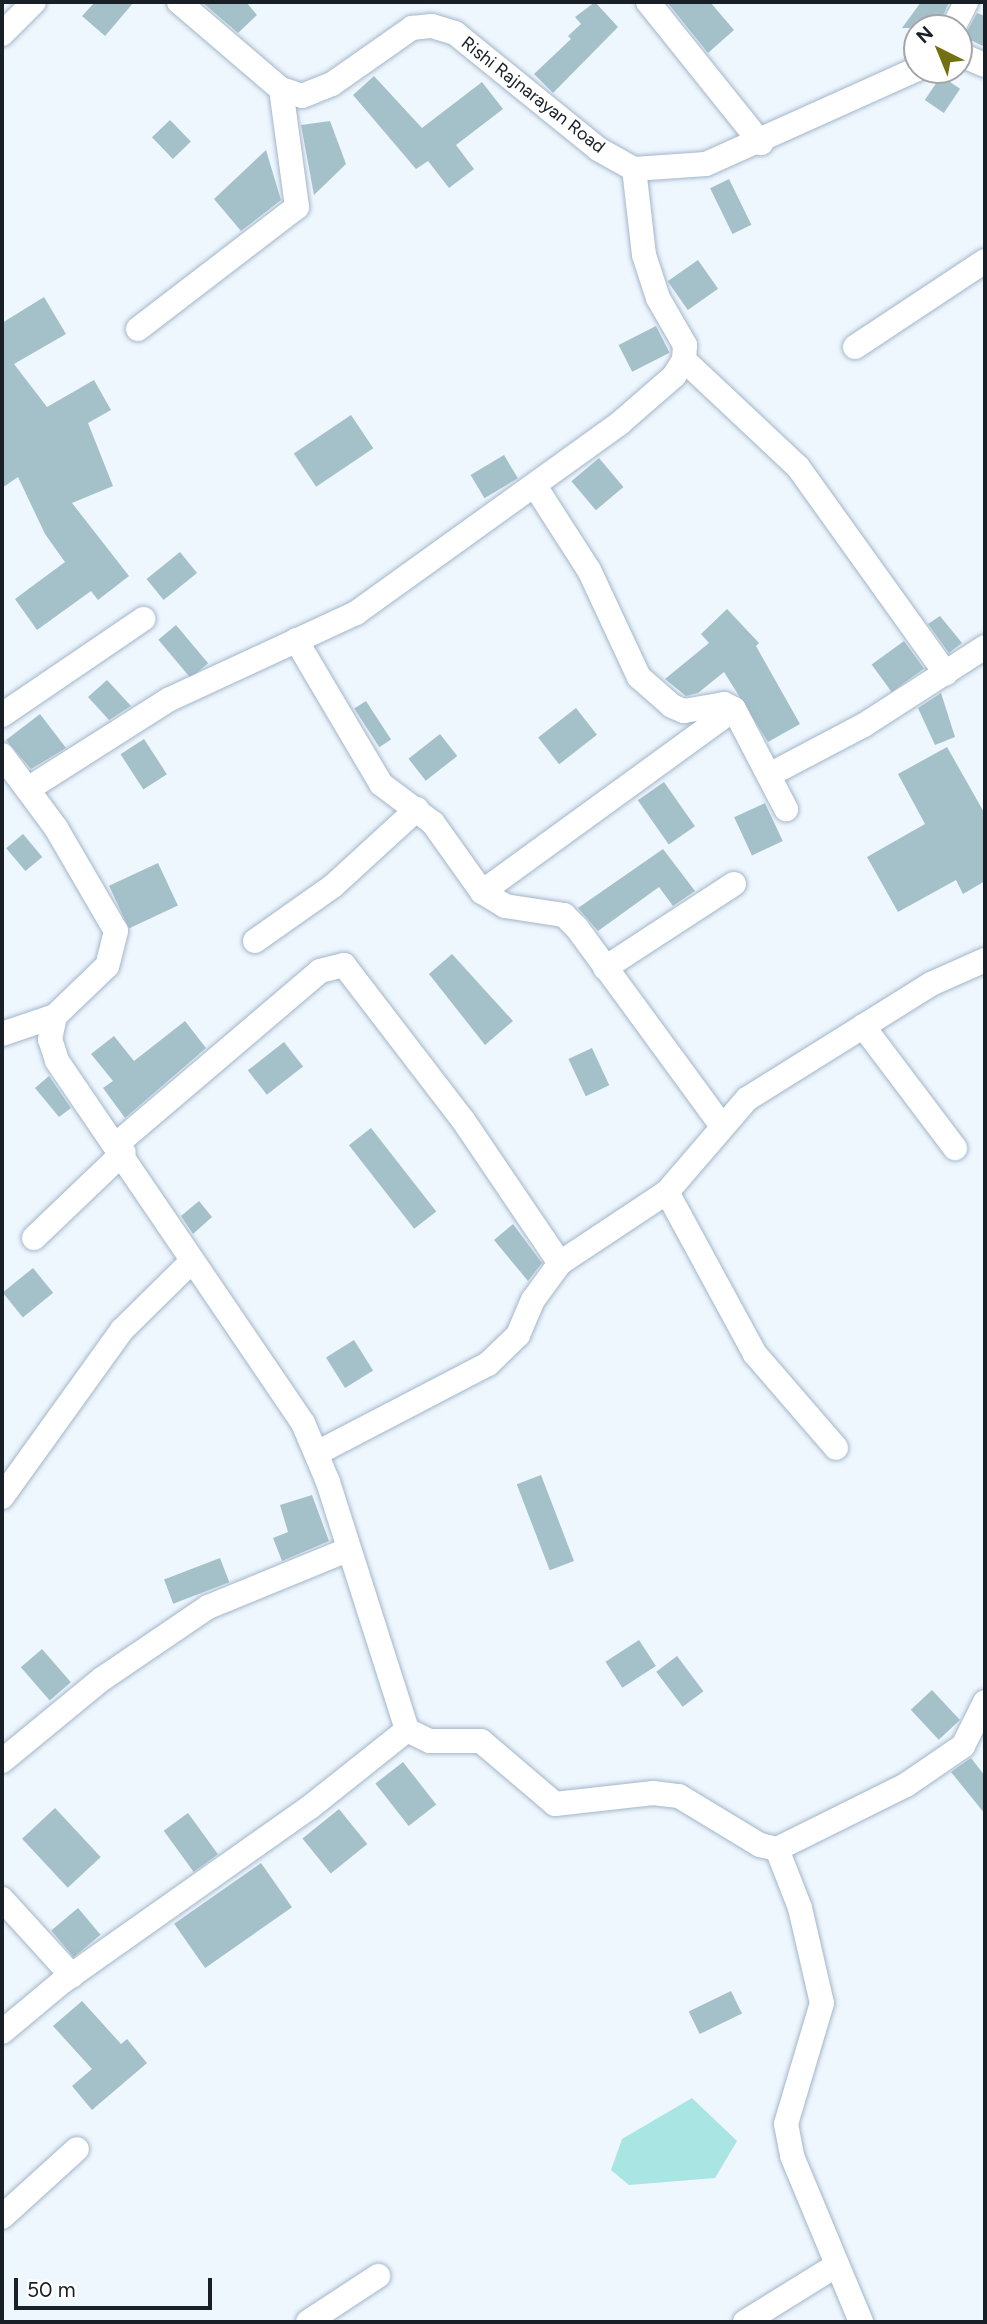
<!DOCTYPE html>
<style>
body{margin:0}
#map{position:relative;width:987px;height:2324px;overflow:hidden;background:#eef6fe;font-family:Figtree,sans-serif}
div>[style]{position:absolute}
.water>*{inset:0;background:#a9e5e2}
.building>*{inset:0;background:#a4c1ca;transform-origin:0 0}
.roads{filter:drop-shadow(0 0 2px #a2b6c8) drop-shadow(0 0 2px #a2b6c8)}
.minor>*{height:24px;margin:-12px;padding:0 12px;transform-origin:12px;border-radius:12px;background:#fff}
span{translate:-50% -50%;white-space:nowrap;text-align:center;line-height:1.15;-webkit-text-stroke:5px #fff;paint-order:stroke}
.street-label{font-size:18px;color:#181f26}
.frame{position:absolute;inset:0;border:4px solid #181f26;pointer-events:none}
.north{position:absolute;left:903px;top:14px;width:70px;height:70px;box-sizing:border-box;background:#fff;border:2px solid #a3a5a8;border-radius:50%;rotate:317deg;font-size:19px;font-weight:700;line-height:28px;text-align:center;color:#181f26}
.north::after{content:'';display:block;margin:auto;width:24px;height:32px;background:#737011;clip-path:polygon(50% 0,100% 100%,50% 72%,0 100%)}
.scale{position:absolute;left:14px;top:2278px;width:198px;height:32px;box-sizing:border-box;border:4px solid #181f26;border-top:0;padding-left:9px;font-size:21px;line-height:24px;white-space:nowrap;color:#181f26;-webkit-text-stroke:5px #fff;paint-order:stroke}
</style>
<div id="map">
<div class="water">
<div style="clip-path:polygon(692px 2098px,737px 2141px,715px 2178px,629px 2185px,611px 2170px,622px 2139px)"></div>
</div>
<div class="building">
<div style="clip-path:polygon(95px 2px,134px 2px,105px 36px,82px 16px)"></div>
<div style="clip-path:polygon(202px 2px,246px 2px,257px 15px,238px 33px)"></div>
<div style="clip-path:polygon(595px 2px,618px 27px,553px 93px,534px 74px,571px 39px,568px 36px,581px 24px,575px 17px)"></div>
<div style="clip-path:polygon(667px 2px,710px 2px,734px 30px,708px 53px)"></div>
<div style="clip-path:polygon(921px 2px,949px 2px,938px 28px,902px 28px)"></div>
<div style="clip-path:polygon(977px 13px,985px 16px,985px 47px,964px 37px)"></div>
<div style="clip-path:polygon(374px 76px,422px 128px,482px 82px,503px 109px,456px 145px,474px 169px,449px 188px,428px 161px,416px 169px,353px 95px)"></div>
<div style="left:941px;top:76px;width:23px;height:29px;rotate:34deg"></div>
<div style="left:170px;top:120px;width:30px;height:25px;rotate:46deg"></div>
<div style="clip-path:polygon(330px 121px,346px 164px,314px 195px,301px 125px)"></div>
<div style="clip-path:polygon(266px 150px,281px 200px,241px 231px,214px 199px)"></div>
<div style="left:729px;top:179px;width:51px;height:21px;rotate:64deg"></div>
<div style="left:698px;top:260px;width:35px;height:37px;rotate:55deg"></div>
<div style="clip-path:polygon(44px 297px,66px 334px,14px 364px,47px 407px,94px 380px,111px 410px,88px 423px,113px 486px,72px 503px,129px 576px,98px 600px,91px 591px,37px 630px,15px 599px,65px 562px,45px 534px,18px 477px,2px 488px,2px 323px)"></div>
<div style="left:656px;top:326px;width:30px;height:42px;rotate:63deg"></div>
<div style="left:351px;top:415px;width:40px;height:69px;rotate:56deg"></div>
<div style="left:504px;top:455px;width:27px;height:39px;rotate:59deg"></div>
<div style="left:599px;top:458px;width:38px;height:36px;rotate:50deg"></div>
<div style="left:180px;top:552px;width:27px;height:43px;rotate:51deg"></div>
<div style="clip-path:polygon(727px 609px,759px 643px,756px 646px,800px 724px,768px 742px,724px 672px,698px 693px,686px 696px,665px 679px,709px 643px,701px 634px)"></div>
<div style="clip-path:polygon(940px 616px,962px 643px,949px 653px,928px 624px)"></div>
<div style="left:176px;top:625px;width:50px;height:23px;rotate:50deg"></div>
<div style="left:904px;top:641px;width:34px;height:40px;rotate:54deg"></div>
<div style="clip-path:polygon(107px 680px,131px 706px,109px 720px,88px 697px)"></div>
<div style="clip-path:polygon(941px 693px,955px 737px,935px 745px,918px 708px)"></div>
<div style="left:366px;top:701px;width:46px;height:14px;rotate:57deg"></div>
<div style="left:576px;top:708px;width:34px;height:48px;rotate:52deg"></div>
<div style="clip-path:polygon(40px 714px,66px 748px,31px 769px,6px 740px)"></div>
<div style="left:440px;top:734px;width:28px;height:40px;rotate:52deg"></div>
<div style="left:144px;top:739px;width:42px;height:28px;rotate:57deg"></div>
<div style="clip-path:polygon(947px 747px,985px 814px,985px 881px,963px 894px,956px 880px,898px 912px,867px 857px,925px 824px,898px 774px)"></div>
<div style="left:664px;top:782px;width:54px;height:32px;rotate:55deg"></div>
<div style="left:765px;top:803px;width:42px;height:34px;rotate:65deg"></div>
<div style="left:23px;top:834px;width:30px;height:22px;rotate:50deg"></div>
<div style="clip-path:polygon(663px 849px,695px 891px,673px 906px,659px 887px,598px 931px,578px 908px)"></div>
<div style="left:158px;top:863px;width:47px;height:54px;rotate:65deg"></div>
<div style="clip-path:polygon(452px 954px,513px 1021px,485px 1045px,429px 974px)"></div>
<div style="clip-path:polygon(185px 1021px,206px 1048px,125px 1118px,103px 1088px,113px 1081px,91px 1054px,114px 1036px,134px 1061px)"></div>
<div style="left:284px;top:1042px;width:31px;height:46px;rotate:52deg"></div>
<div style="left:592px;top:1048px;width:41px;height:26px;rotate:65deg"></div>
<div style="clip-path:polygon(49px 1076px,71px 1108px,59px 1117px,35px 1088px)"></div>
<div style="left:371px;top:1128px;width:106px;height:28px;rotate:52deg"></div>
<div style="clip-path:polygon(199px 1201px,212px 1217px,193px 1234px,181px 1216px)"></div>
<div style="clip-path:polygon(513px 1224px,542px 1263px,528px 1281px,494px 1240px)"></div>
<div style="left:33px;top:1268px;width:32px;height:39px;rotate:51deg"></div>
<div style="left:354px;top:1340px;width:36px;height:33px;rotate:58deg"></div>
<div style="left:541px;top:1475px;width:92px;height:26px;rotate:69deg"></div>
<div style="clip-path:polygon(312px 1495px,329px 1541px,282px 1561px,273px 1538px,288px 1532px,280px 1505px)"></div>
<div style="left:220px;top:1558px;width:26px;height:60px;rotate:69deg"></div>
<div style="left:639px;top:1640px;width:31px;height:40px;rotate:57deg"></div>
<div style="left:42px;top:1649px;width:44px;height:28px;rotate:49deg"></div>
<div style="left:677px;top:1656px;width:44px;height:26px;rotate:53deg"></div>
<div style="left:932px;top:1690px;width:41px;height:29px;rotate:47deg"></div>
<div style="clip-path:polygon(971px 1758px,985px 1776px,985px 1814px,951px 1772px)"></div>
<div style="left:403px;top:1762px;width:54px;height:35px;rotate:52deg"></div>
<div style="left:55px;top:1808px;width:67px;height:45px;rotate:47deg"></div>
<div style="left:339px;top:1809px;width:45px;height:47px;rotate:51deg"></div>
<div style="left:188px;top:1813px;width:51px;height:30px;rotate:54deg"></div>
<div style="left:261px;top:1863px;width:54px;height:106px;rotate:55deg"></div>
<div style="left:78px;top:1908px;width:35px;height:35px;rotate:50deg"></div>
<div style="left:731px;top:1991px;width:25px;height:47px;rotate:64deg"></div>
<div style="clip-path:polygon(82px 2001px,121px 2044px,127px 2039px,147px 2063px,92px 2110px,72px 2086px,92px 2069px,53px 2026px)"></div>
</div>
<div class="roads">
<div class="minor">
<div style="left:179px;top:2px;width:134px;rotate:40.5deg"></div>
<div style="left:281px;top:89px;width:22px;rotate:18deg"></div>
<div style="left:302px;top:96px;width:32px;rotate:-22deg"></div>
<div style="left:332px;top:84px;width:98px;rotate:-35deg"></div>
<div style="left:412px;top:28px;width:20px;rotate:-6deg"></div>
<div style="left:432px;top:26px;width:24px;rotate:17deg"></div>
<div style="left:455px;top:33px;width:184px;rotate:39deg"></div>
<div style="left:598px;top:149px;width:41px;rotate:29.1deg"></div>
<div style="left:634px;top:169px;width:72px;rotate:-4deg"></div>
<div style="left:706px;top:164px;width:231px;rotate:-24.2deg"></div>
<div style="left:648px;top:2px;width:181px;rotate:51.3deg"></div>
<div style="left:953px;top:28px;width:29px;rotate:-63deg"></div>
<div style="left:2px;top:34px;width:45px;rotate:-45deg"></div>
<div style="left:959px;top:54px;width:28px;rotate:23deg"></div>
<div style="left:138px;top:329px;width:200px;rotate:-37.5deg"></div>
<div style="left:297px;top:207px;width:119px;rotate:-97.7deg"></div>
<div style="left:855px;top:347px;width:156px;rotate:-33.5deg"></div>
<div style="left:684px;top:360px;width:156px;rotate:43.2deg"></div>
<div style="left:798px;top:467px;width:254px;rotate:54.4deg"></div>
<div style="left:535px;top:486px;width:100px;rotate:57.3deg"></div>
<div style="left:589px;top:570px;width:118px;rotate:65deg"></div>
<div style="left:639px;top:677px;width:44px;rotate:41.3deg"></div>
<div style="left:672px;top:706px;width:13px;rotate:23deg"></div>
<div style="left:684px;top:711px;width:41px;rotate:-9.9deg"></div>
<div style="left:724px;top:704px;width:11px;rotate:27deg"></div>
<div style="left:734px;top:709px;width:113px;rotate:62.5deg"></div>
<div style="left:296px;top:640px;width:167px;rotate:59.4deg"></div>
<div style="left:381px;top:784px;width:65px;rotate:36.9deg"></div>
<div style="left:433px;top:823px;width:85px;rotate:54.6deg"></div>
<div style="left:482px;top:892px;width:27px;rotate:31deg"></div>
<div style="left:505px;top:906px;width:60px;rotate:8.7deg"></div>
<div style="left:564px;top:915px;width:18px;rotate:45deg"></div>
<div style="left:577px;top:928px;width:244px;rotate:53.8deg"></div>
<div style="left:2px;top:715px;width:171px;rotate:-34.2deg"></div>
<div style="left:2px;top:755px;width:91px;rotate:53.5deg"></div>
<div style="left:56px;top:828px;width:119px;rotate:59.8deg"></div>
<div style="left:116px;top:931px;width:36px;rotate:104deg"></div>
<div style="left:107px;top:966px;width:72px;rotate:136.1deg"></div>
<div style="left:55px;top:1016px;width:24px;rotate:102deg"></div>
<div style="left:50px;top:1039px;width:23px;rotate:72deg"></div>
<div style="left:57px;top:1061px;width:438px;rotate:55.8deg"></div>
<div style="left:303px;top:1423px;width:64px;rotate:67deg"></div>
<div style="left:328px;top:1482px;width:260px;rotate:72.3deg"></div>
<div style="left:769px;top:775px;width:107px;rotate:-27.8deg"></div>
<div style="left:864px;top:725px;width:144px;rotate:-32.8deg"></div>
<div style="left:28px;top:789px;width:168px;rotate:-32.4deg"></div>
<div style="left:170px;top:699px;width:205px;rotate:-24.8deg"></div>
<div style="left:356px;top:613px;width:325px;rotate:-35.7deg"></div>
<div style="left:620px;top:423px;width:72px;rotate:-41deg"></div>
<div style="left:674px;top:376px;width:19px;rotate:-58deg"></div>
<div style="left:684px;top:360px;width:15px;rotate:-86deg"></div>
<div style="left:685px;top:345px;width:54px;rotate:-119.9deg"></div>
<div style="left:658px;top:298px;width:45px;rotate:-108deg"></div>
<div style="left:644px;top:255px;width:87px;rotate:-96.6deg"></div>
<div style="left:482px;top:892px;width:311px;rotate:-36deg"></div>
<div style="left:255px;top:941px;width:95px;rotate:-35.2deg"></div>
<div style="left:333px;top:886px;width:114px;rotate:-42.5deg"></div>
<div style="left:605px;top:968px;width:154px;rotate:-33.1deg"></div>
<div style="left:863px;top:1026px;width:153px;rotate:53deg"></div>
<div style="left:2px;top:1034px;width:56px;rotate:-18.8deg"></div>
<div style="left:118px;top:1143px;width:265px;rotate:-40.4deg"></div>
<div style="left:320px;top:971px;width:25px;rotate:-14deg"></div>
<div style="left:344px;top:965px;width:195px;rotate:52.5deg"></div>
<div style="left:463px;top:1120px;width:173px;rotate:55.9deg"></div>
<div style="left:667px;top:1192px;width:184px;rotate:61.5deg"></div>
<div style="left:755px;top:1354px;width:124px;rotate:49.2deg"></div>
<div style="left:34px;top:1238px;width:124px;rotate:-43.7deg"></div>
<div style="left:317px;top:1453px;width:193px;rotate:-27.5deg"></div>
<div style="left:488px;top:1364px;width:42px;rotate:-44deg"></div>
<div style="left:518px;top:1335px;width:38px;rotate:-67deg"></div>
<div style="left:533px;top:1300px;width:46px;rotate:-53.9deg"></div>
<div style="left:560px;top:1263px;width:128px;rotate:-33.6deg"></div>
<div style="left:667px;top:1192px;width:123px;rotate:-49.3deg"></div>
<div style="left:747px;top:1099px;width:217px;rotate:-32deg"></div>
<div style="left:931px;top:984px;width:59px;rotate:-24deg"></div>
<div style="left:2px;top:1497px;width:206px;rotate:-54.3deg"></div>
<div style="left:122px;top:1330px;width:97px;rotate:-44.6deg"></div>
<div style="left:2px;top:1761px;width:129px;rotate:-39.4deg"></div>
<div style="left:102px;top:1679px;width:128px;rotate:-34.2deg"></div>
<div style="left:208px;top:1607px;width:150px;rotate:-22.3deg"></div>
<div style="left:777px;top:1849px;width:63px;rotate:68.7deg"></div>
<div style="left:800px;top:1908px;width:98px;rotate:77deg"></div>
<div style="left:822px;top:2003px;width:126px;rotate:106.6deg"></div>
<div style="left:786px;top:2124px;width:33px;rotate:79deg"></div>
<div style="left:792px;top:2156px;width:180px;rotate:67.4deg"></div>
<div style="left:2px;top:1899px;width:104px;rotate:47.7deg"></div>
<div style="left:2px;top:2032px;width:78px;rotate:-39.8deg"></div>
<div style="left:62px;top:1982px;width:302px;rotate:-35.2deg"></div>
<div style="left:309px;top:1808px;width:125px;rotate:-38.5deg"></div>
<div style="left:407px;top:1730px;width:25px;rotate:26deg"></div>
<div style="left:430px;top:1741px;width:51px"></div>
<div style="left:481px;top:1741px;width:97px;rotate:40.4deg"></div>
<div style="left:555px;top:1804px;width:99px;rotate:-6.4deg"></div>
<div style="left:653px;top:1793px;width:26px;rotate:7deg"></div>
<div style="left:679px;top:1796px;width:95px;rotate:31.2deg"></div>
<div style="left:760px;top:1845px;width:17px;rotate:13deg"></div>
<div style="left:777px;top:1849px;width:144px;rotate:-26.4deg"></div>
<div style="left:906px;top:1785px;width:69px;rotate:-34.4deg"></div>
<div style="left:963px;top:1746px;width:49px;rotate:-63.4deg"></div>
<div style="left:2px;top:2217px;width:101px;rotate:-42.2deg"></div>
<div style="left:308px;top:2322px;width:84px;rotate:-33.3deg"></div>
<div style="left:745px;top:2322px;width:108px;rotate:-31.8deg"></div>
</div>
</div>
<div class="street-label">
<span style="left:533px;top:95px;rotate:38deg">Rishi Rajnarayan Road</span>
</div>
<div class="frame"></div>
<div class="north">N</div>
<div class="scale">50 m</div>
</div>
